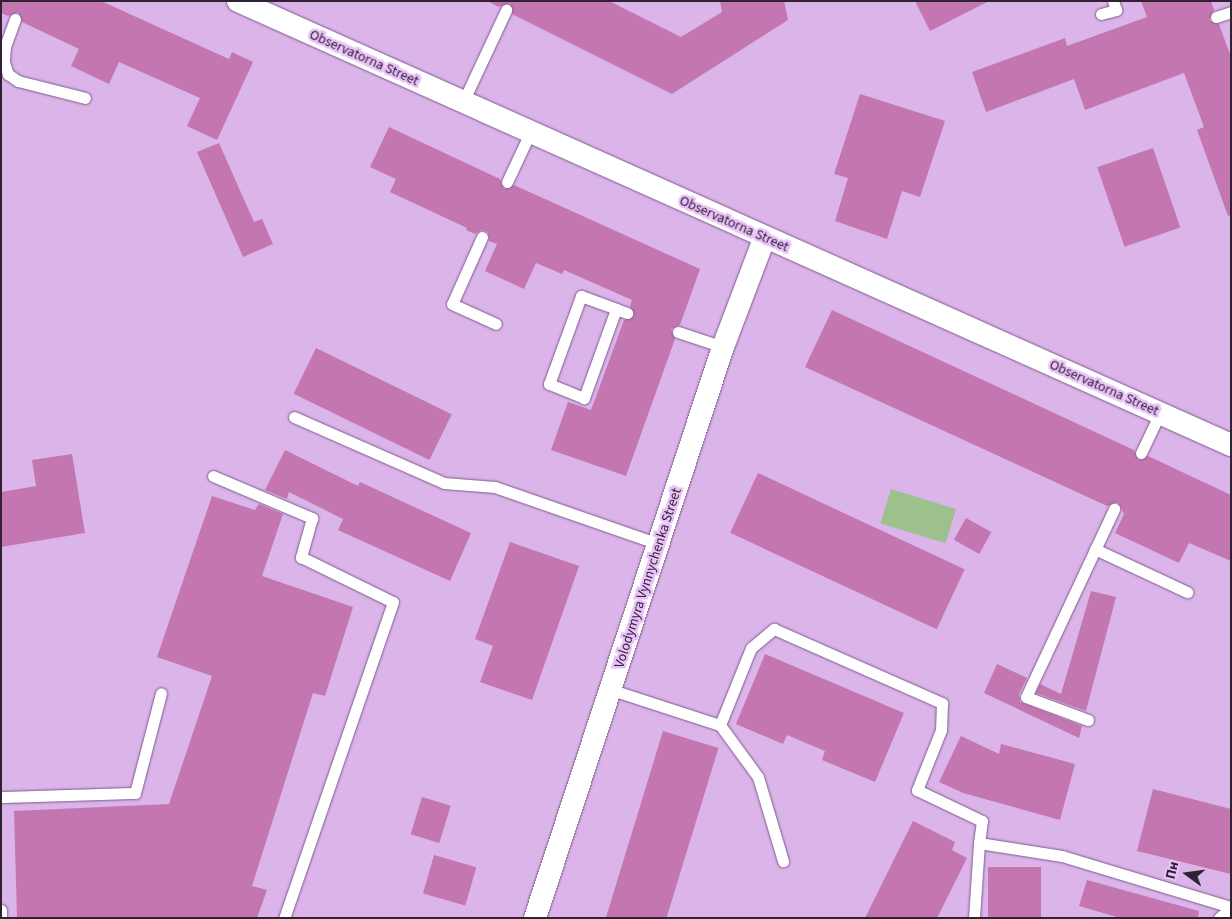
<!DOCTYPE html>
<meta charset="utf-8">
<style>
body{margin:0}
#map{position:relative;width:1232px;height:919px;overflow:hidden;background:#dbb4ea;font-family:"Source Sans 3",sans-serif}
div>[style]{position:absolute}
.green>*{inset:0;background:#9cc18c;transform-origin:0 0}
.building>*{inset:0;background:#c476b1;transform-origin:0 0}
.roads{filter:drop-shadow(0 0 1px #7f5b8c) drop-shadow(0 0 1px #7f5b8c)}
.service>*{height:11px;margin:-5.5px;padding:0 5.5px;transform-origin:5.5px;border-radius:5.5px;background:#fff}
.minor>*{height:22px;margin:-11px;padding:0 11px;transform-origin:11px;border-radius:11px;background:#fff}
span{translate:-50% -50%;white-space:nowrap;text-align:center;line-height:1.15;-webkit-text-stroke:5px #e8c1f8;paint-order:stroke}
.street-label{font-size:14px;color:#302135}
.frame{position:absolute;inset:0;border:2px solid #302135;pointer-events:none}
.north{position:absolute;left:1162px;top:849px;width:50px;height:50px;-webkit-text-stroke:4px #e8c1f8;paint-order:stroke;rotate:284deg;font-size:14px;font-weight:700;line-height:20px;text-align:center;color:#302135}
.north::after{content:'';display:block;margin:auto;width:18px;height:22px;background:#302135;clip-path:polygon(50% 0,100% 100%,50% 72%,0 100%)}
</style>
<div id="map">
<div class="green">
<div style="left:891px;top:489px;width:68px;height:36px;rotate:17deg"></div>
</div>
<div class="building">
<div style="clip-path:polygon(1px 1px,101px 1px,229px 59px,232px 52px,253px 62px,217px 140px,187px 126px,200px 98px,119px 62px,109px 84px,71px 66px,79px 49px,22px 22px,18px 12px,8px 16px,1px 13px)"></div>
<div style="clip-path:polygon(487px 1px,609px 1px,681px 37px,722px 12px,720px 1px,784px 1px,788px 20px,672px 94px,512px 14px,510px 3px,499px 7px)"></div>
<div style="clip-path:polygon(915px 1px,989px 1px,930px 31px)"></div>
<div style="clip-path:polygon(1141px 1px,1211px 1px,1214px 10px,1209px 20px,1219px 24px,1231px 57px,1231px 215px,1228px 216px,1197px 130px,1204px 127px,1184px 73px,1085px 110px,1074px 79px,986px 112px,972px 72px,1065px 38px,1067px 46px,1147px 17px)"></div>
<div style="clip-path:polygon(860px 94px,945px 121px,920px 197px,902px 191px,887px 239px,835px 221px,848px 178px,834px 174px)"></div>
<div style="clip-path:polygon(389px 127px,500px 179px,504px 189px,514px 185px,700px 269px,680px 325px,671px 329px,675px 339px,626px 476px,551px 450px,568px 402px,591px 410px,624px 320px,634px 316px,630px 306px,632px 300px,564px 270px,562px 274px,536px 263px,524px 289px,485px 271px,497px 244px,489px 241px,488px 232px,481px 230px,475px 234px,466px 230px,467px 228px,390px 192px,396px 179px,370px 167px)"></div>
<div style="clip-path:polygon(219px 143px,254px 222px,262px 219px,273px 244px,243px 257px,197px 152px)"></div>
<div style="left:1153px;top:148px;width:84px;height:59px;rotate:71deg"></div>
<div style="clip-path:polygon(832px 310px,1134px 450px,1138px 460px,1148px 456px,1231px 495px,1231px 561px,1189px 543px,1179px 563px,1115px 533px,1124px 514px,1118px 502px,1107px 506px,805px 367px)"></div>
<div style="left:316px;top:348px;width:151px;height:51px;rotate:26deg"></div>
<div style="clip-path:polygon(285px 450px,358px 486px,360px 482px,471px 533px,450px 581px,338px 530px,343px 519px,289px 492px,287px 499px,265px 490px)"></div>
<div style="clip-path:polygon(72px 454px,85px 533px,1px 547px,1px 492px,36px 486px,32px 460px)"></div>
<div style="left:758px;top:473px;width:228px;height:66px;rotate:25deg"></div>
<div style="clip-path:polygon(212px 496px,255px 510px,259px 504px,283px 514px,262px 576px,353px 607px,325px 696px,313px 693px,252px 886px,267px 890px,257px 918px,17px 918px,14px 811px,169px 804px,212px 676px,157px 657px)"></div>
<div style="left:966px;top:518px;width:29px;height:25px;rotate:29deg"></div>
<div style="clip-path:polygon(510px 542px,579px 566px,532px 700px,480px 682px,493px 646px,475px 639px)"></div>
<div style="clip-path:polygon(1091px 591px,1116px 597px,1086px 711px,1036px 693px,1040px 684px,1061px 694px)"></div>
<div style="clip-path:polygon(765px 654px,904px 713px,875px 782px,822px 760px,825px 751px,787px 735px,783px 744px,736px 724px)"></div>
<div style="clip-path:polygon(997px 664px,1027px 678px,1019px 694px,1020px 702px,1082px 726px,1079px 738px,984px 693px)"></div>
<div style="left:663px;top:731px;width:58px;height:196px;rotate:17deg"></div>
<div style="clip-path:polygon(961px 736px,999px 754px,1001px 744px,1075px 764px,1060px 820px,963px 793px,939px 782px)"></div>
<div style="clip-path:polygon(1153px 789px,1231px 809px,1231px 874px,1137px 851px)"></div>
<div style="left:422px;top:797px;width:30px;height:39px;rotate:17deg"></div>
<div style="clip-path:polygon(913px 821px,955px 842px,952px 850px,967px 858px,937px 918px,865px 918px)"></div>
<div style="left:434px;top:855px;width:44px;height:40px;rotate:16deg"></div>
<div style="left:988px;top:867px;width:53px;height:51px"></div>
<div style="clip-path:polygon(1087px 880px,1199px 911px,1198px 918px,1120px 918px,1079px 906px)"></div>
</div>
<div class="roads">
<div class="service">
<div style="left:1101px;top:14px;width:16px;rotate:-15deg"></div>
<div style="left:1116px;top:10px;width:9px;rotate:-108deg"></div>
<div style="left:1216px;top:17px;width:16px;rotate:-18deg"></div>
<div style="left:15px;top:19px;width:29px;rotate:110deg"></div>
<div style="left:5px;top:46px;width:16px;rotate:94deg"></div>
<div style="left:4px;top:62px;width:13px;rotate:72deg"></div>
<div style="left:8px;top:74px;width:12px;rotate:35deg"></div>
<div style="left:18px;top:81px;width:69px;rotate:14.2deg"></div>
<div style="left:463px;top:102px;width:102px;rotate:-64.9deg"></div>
<div style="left:507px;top:182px;width:54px;rotate:-64.9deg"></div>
<div style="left:482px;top:237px;width:73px;rotate:114.1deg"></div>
<div style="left:452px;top:304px;width:48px;rotate:24.4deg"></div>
<div style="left:616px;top:309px;width:95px;rotate:109.8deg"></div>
<div style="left:584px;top:398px;width:38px;rotate:-158deg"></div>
<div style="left:549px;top:384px;width:94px;rotate:-70deg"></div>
<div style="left:581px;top:296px;width:37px;rotate:20deg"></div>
<div style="left:616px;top:309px;width:12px;rotate:20deg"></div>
<div style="left:678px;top:332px;width:47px;rotate:18.4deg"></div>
<div style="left:294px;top:417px;width:164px;rotate:23.7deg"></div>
<div style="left:444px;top:483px;width:51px;rotate:4.5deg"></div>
<div style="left:495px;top:487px;width:174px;rotate:19.2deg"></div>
<div style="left:1141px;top:453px;width:44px;rotate:-64.6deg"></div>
<div style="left:213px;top:476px;width:108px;rotate:23deg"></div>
<div style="left:312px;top:518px;width:41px;rotate:105.8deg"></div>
<div style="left:301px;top:557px;width:102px;rotate:26.1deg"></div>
<div style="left:393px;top:602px;width:334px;rotate:109deg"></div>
<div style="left:1095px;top:549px;width:102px;rotate:25.1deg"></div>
<div style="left:612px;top:690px;width:114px;rotate:18deg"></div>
<div style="left:720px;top:725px;width:64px;rotate:53.8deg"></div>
<div style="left:758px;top:777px;width:88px;rotate:73.4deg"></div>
<div style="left:1088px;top:720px;width:66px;rotate:-159.6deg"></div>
<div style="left:1026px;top:697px;width:208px;rotate:-64.9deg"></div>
<div style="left:720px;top:725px;width:83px;rotate:-68.1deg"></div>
<div style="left:751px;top:648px;width:30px;rotate:-40deg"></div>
<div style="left:774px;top:629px;width:184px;rotate:23.8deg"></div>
<div style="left:942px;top:703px;width:27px;rotate:92deg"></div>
<div style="left:941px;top:730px;width:65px;rotate:111.8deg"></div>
<div style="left:917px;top:790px;width:72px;rotate:25.5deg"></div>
<div style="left:982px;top:821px;width:22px;rotate:98deg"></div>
<div style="left:979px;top:843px;width:84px;rotate:8.9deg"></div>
<div style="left:1062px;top:856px;width:177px;rotate:16.8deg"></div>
<div style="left:1px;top:797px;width:134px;rotate:-1.7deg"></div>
<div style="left:135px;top:793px;width:103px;rotate:-75.4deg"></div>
<div style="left:1px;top:910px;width:8px;rotate:90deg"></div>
<div style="left:974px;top:918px;width:75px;rotate:-86.2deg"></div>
<div style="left:1219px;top:918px;width:16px;rotate:-40deg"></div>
</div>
<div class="minor">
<div style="left:238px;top:1px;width:1088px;rotate:24.09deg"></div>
<div style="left:535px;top:918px;width:601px;rotate:-71.78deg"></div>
<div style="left:723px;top:347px;width:116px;rotate:-69.2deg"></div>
</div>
</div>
<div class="street-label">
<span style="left:364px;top:58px;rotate:24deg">Observatorna Street</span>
<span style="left:734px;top:224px;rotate:24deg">Observatorna Street</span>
<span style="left:1104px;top:388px;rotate:24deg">Observatorna Street</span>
<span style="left:648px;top:578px;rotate:-72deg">Volodymyra Vynnychenka Street</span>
</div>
<div class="frame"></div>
<div class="north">Пн</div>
</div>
